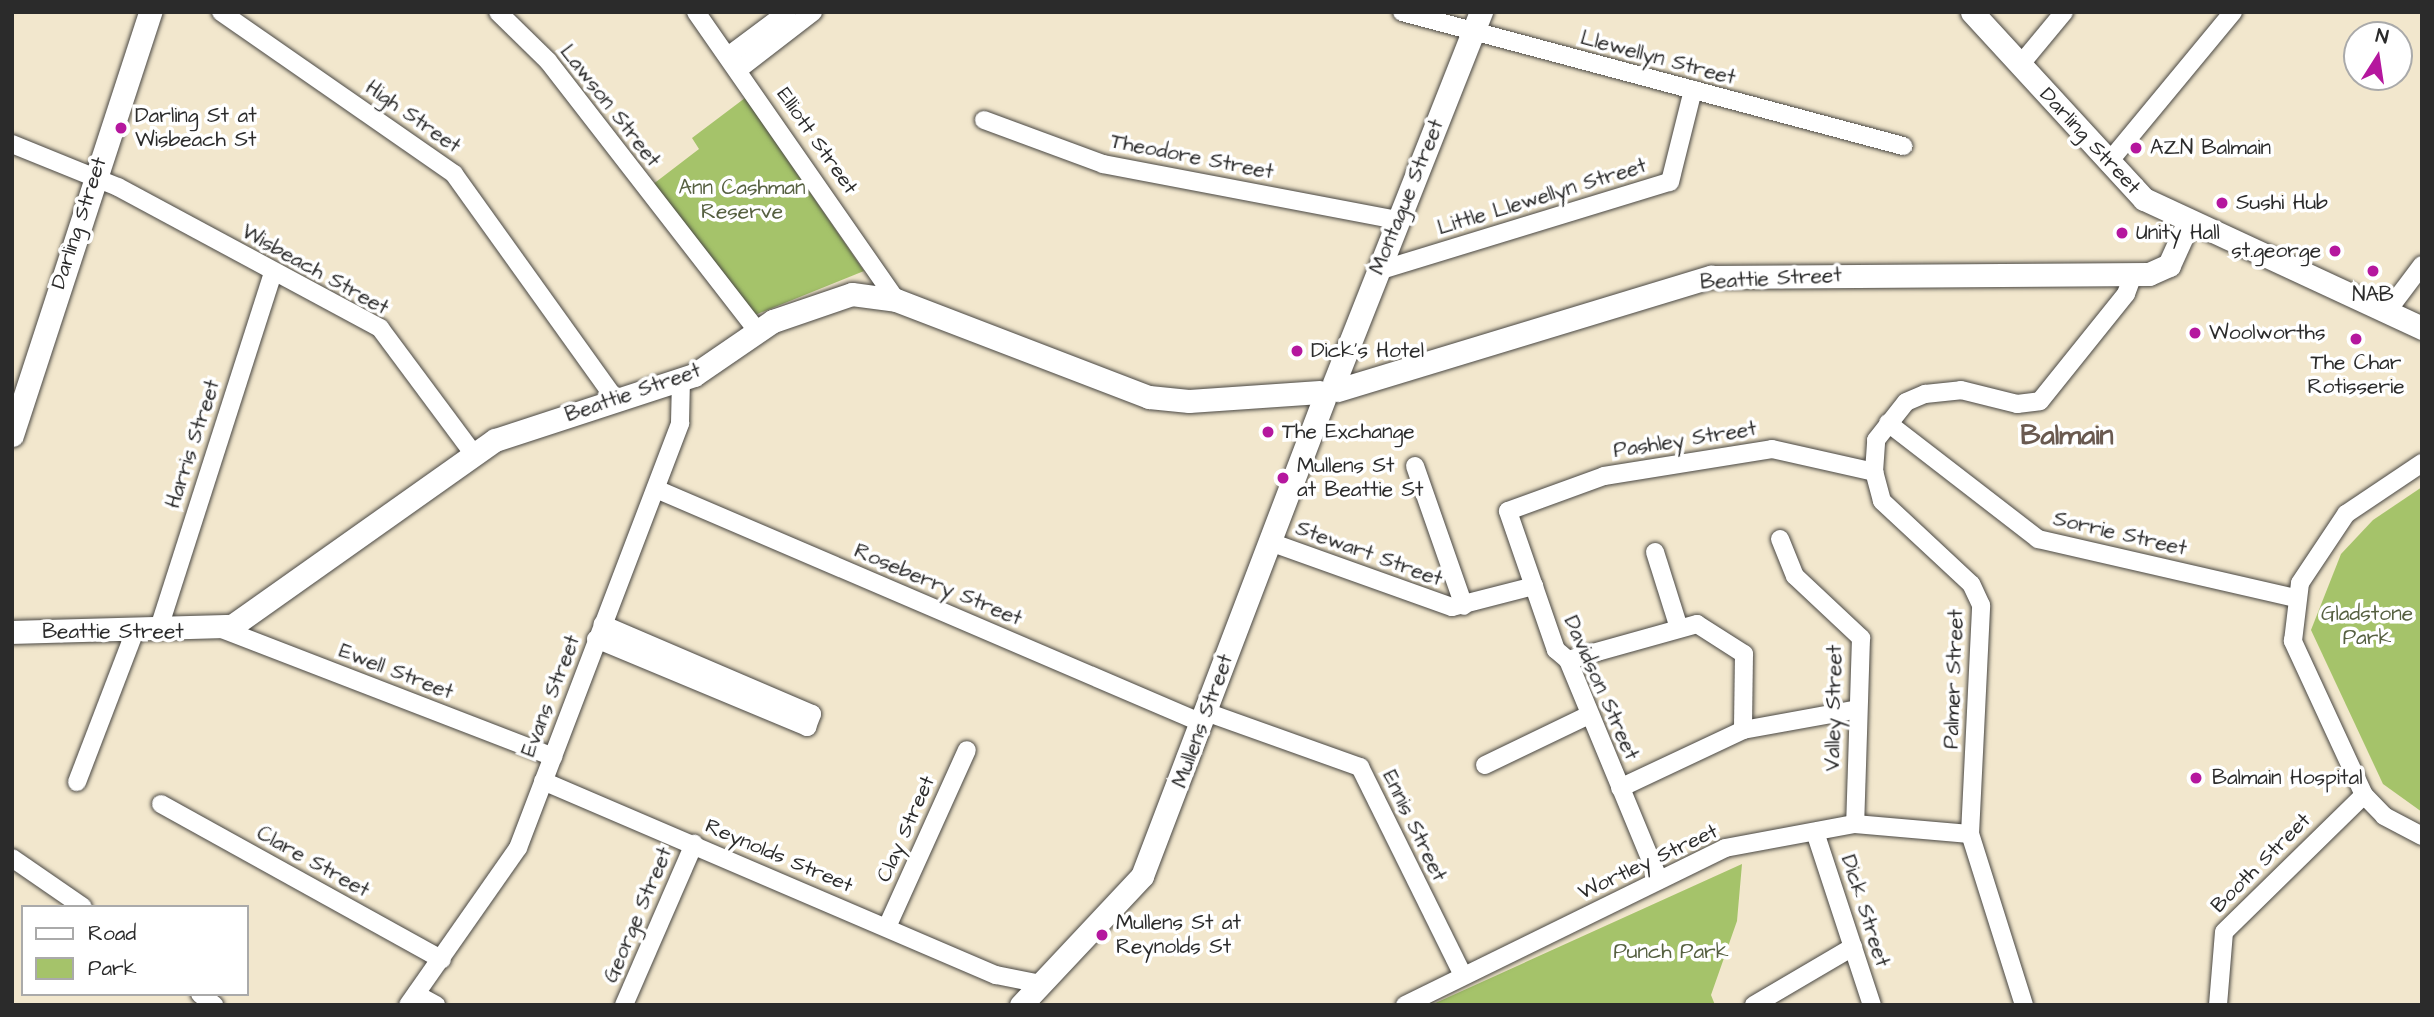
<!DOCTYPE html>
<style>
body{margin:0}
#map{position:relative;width:2434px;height:1017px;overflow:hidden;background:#f2e7cd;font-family:"Architects Daughter",sans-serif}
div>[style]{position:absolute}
.green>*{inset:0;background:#a5c36a}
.roads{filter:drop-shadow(0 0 2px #494743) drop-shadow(0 0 2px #494743)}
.minor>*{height:18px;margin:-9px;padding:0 9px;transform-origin:9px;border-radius:9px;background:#fff}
.tertiary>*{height:23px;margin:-11.5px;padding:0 11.5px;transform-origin:11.5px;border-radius:11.5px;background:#fff}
.dots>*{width:19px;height:19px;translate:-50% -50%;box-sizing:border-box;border:4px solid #fff;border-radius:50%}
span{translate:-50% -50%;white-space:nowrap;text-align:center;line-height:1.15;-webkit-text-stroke:7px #fff;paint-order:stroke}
.street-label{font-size:21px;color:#2b2b2b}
.poi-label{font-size:21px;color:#2b2b2b}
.left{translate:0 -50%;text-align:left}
.right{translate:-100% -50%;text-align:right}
.park-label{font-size:21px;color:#566041}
.district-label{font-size:28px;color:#6a5a50;font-weight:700}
.frame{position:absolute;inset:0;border:14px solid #2b2b2b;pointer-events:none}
.legend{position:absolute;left:21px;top:905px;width:228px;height:91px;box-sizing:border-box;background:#fff;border:2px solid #aaa;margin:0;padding:9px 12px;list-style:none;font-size:21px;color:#2b2b2b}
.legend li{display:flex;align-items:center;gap:14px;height:35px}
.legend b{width:35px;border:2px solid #aaa}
.north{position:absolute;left:2343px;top:21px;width:70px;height:70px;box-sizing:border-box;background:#fff;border:2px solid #aaa;border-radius:50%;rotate:12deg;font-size:19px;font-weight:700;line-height:28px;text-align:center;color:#2b2b2b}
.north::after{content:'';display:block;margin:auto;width:24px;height:32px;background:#b5179e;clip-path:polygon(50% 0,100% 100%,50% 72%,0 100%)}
</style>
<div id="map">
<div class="green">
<div style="clip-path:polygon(745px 98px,864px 271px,755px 315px,652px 185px,699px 149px,692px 138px)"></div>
<div style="clip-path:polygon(2422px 487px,2422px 812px,2383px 784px,2311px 630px,2341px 554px,2373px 520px)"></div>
<div style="clip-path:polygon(1742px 864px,1737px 921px,1711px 995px,1715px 1005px,1431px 1005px)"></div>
</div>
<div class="roads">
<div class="minor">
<div style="left:221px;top:12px;width:284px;rotate:34.8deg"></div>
<div style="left:454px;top:174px;width:278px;rotate:54.4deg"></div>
<div style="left:498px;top:12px;width:70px;rotate:44.4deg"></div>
<div style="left:548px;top:61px;width:343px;rotate:52.2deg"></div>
<div style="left:696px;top:12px;width:351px;rotate:55.2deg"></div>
<div style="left:1402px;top:12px;width:519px;rotate:14.97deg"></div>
<div style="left:728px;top:56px;width:74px;rotate:-36.7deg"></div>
<div style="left:2020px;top:65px;width:69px;rotate:-50.3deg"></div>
<div style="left:738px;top:70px;width:95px;rotate:-37.7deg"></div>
<div style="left:984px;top:120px;width:127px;rotate:20.3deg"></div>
<div style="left:1103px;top:164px;width:299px;rotate:10.8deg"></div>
<div style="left:12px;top:144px;width:114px;rotate:22.1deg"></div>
<div style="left:118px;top:187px;width:298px;rotate:28.3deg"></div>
<div style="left:380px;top:328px;width:156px;rotate:53.4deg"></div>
<div style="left:2108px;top:163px;width:196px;rotate:-50.4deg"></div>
<div style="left:1378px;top:271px;width:305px;rotate:-17deg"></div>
<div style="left:1670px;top:182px;width:95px;rotate:-76deg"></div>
<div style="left:2386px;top:313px;width:60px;rotate:-53.1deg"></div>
<div style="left:1888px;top:423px;width:190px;rotate:37.7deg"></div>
<div style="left:2038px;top:539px;width:265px;rotate:12.9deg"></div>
<div style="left:1415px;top:466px;width:148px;rotate:70.7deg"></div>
<div style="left:656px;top:489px;width:594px;rotate:23.2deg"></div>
<div style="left:1780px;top:539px;width:40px;rotate:68deg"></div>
<div style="left:1795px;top:576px;width:91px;rotate:43.2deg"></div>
<div style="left:1861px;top:638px;width:186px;rotate:91.8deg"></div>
<div style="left:1270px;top:542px;width:193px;rotate:19.7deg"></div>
<div style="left:1452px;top:607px;width:85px;rotate:-14.4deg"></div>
<div style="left:1655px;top:552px;width:80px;rotate:72.5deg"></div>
<div style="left:222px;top:629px;width:355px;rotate:21.1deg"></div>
<div style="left:158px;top:631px;width:377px;rotate:-72.2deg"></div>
<div style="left:596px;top:639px;width:229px;rotate:22.6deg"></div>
<div style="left:807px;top:727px;width:14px;rotate:-69deg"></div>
<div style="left:812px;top:714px;width:228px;rotate:-156.8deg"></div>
<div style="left:1568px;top:660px;width:134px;rotate:-15.6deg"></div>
<div style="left:1697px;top:624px;width:56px;rotate:32.6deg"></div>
<div style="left:1744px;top:654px;width:76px;rotate:90.8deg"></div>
<div style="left:1206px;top:712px;width:164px;rotate:19.7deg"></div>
<div style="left:1360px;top:767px;width:232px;rotate:63.7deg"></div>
<div style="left:1485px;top:765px;width:115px;rotate:-25.7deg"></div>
<div style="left:543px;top:781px;width:493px;rotate:23.2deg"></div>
<div style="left:996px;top:975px;width:46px;rotate:11.3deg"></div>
<div style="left:77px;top:782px;width:162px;rotate:-69deg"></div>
<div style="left:1620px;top:788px;width:136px;rotate:-25.2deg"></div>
<div style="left:1743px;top:730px;width:117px;rotate:-10.3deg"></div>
<div style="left:2364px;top:795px;width:29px;rotate:46deg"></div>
<div style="left:2384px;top:816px;width:43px;rotate:27.8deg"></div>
<div style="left:161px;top:804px;width:321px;rotate:29deg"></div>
<div style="left:1815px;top:832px;width:182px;rotate:71.8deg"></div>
<div style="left:12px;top:858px;width:86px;rotate:34.6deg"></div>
<div style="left:1659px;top:880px;width:238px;rotate:-112.5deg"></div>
<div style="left:1568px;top:660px;width:16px;rotate:-140deg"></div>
<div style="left:1556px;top:650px;width:147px;rotate:-109.1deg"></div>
<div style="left:1508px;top:511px;width:102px;rotate:-20deg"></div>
<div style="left:1604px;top:476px;width:170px;rotate:-9.1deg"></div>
<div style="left:1772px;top:449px;width:105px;rotate:12.7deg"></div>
<div style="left:887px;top:927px;width:194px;rotate:-65.7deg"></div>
<div style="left:200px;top:994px;width:18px;rotate:38deg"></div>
<div style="left:416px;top:994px;width:23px;rotate:29deg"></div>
<div style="left:408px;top:1005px;width:192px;rotate:-55deg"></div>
<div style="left:518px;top:848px;width:455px;rotate:-69.1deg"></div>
<div style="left:680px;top:423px;width:43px;rotate:-88.7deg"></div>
<div style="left:624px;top:1005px;width:176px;rotate:-66.5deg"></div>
<div style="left:1405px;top:1005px;width:356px;rotate:-26.1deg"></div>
<div style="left:1725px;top:848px;width:132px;rotate:-10.5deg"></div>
<div style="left:1855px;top:824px;width:115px;rotate:5deg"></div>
<div style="left:1754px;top:1005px;width:115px;rotate:-30.4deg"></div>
<div style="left:2024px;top:1005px;width:179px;rotate:-107.5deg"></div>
<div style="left:1970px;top:834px;width:229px;rotate:-87.2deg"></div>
<div style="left:1981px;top:605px;width:23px;rotate:-115deg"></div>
<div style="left:1971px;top:584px;width:122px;rotate:-137deg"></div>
<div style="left:1882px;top:501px;width:30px;rotate:-105deg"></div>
<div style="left:1874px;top:472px;width:32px;rotate:-86deg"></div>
<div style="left:1876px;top:440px;width:48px;rotate:-51.7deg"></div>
<div style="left:1906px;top:402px;width:21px;rotate:-23deg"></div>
<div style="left:1925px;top:394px;width:36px;rotate:-6deg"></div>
<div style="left:1961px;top:390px;width:58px;rotate:14deg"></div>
<div style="left:2017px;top:404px;width:23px;rotate:-7deg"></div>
<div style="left:2040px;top:401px;width:137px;rotate:-51.2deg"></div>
<div style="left:2126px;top:294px;width:20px;rotate:-70deg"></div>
<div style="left:2218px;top:1005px;width:73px;rotate:-85.3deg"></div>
<div style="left:2224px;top:932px;width:196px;rotate:-44.4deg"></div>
<div style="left:2364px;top:795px;width:170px;rotate:-114.8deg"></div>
<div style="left:2293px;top:641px;width:58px;rotate:-83.1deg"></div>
<div style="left:2300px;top:583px;width:83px;rotate:-56.3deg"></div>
<div style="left:2346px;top:514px;width:92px;rotate:-33.9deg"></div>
</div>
<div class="tertiary">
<div style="left:1972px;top:12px;width:254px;rotate:47.4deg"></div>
<div style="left:2144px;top:199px;width:306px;rotate:24.9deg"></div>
<div style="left:1334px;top:383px;width:399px;rotate:-68.4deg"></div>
<div style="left:1338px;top:390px;width:390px;rotate:-16.9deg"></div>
<div style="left:1711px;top:277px;width:438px;rotate:-0.4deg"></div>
<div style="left:2149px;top:274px;width:22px;rotate:-24deg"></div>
<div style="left:2169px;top:265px;width:48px;rotate:-65.6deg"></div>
<div style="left:12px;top:435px;width:445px;rotate:-71.9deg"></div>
<div style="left:12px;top:632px;width:220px;rotate:-1.6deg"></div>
<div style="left:232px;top:626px;width:322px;rotate:-35.3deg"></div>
<div style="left:495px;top:440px;width:209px;rotate:-18.1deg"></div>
<div style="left:694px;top:375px;width:96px;rotate:-34.4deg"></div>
<div style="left:773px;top:321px;width:83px;rotate:-18.9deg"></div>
<div style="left:852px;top:294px;width:44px;rotate:7.8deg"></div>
<div style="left:896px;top:300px;width:271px;rotate:21deg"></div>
<div style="left:1149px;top:397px;width:40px;rotate:5.7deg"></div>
<div style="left:1189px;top:401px;width:131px;rotate:-3.9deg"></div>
<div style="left:1021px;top:1005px;width:177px;rotate:-46.8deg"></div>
<div style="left:1142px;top:876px;width:511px;rotate:-69.12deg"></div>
</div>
</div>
<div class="dots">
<div style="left:121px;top:128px;background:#b5179e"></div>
<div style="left:2136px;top:148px;background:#b5179e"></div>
<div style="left:2222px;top:203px;background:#b5179e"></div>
<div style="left:2122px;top:233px;background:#b5179e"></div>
<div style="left:2335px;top:251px;background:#b5179e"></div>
<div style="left:2373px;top:271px;background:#b5179e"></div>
<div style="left:2195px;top:333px;background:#b5179e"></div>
<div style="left:2356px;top:339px;background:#b5179e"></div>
<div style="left:1297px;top:351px;background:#b5179e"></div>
<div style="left:1268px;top:432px;background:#b5179e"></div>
<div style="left:1283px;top:478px;background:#b5179e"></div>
<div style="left:2196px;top:778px;background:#b5179e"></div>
<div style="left:1102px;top:935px;background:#b5179e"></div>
</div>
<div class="street-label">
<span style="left:1658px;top:58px;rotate:15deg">Llewellyn Street</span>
<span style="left:610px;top:106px;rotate:52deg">Lawson Street</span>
<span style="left:413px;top:117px;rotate:35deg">High Street</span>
<span style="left:817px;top:141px;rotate:55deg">Elliott Street</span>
<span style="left:2090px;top:141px;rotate:47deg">Darling Street</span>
<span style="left:1192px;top:157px;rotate:11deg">Theodore Street</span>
<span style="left:1407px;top:197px;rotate:-68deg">Montague Street</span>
<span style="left:1542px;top:197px;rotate:-17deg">Little Llewellyn Street</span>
<span style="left:79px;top:223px;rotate:-72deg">Darling Street</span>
<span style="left:315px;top:270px;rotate:29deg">Wisbeach Street</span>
<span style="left:1771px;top:279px;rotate:-3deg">Beattie Street</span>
<span style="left:633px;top:393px;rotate:-19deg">Beattie Street</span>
<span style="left:1685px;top:440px;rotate:-9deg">Pashley Street</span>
<span style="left:193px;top:444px;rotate:-72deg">Harris Street</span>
<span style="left:2120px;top:534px;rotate:13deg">Sorrie Street</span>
<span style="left:1369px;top:554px;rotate:20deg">Stewart Street</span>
<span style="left:938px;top:585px;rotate:23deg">Roseberry Street</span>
<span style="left:113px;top:632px">Beattie Street</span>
<span style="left:396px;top:672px;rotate:21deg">Ewell Street</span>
<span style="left:1954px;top:679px;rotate:-88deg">Palmer Street</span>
<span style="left:1601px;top:688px;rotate:66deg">Davidson Street</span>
<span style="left:551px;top:696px;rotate:-69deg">Evans Street</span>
<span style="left:1834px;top:708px;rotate:-89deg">Valley Street</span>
<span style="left:1203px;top:721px;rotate:-70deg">Mullens Street</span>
<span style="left:1414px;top:826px;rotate:64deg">Ennis Street</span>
<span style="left:906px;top:829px;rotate:-66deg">Clay Street</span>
<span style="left:779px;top:856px;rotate:23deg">Reynolds Street</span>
<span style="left:313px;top:862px;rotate:29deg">Clare Street</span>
<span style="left:1648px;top:862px;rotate:-25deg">Wortley Street</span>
<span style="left:2261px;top:863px;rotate:-45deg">Booth Street</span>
<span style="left:1865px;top:911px;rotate:72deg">Dick Street</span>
<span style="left:638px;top:915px;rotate:-67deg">George Street</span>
</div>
<div class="poi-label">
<span class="left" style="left:135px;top:128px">Darling St at<br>Wisbeach St</span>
<span class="left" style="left:2150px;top:148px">AZN Balmain</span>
<span class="left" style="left:2236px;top:203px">Sushi Hub</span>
<span class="left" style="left:2136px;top:233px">Unity Hall</span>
<span class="right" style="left:2321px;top:251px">st.george</span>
<span style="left:2373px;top:295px">NAB</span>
<span class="left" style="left:2209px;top:333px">Woolworths</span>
<span class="left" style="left:1311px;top:351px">Dick's Hotel</span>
<span style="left:2356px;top:375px">The Char<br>Rotisserie</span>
<span class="left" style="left:1282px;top:432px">The Exchange</span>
<span class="left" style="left:1297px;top:478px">Mullens St<br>at Beattie St</span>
<span class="left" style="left:2212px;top:778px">Balmain Hospital</span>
<span class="left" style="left:1116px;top:935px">Mullens St at<br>Reynolds St</span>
</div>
<div class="park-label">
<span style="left:742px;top:200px">Ann Cashman<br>Reserve</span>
<span style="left:2367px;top:626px">Gladstone<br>Park</span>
<span style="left:1671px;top:952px">Punch Park</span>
</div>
<div class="district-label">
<span style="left:2067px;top:436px">Balmain</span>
</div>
<div class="frame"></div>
<ul class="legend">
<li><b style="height:9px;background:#fff"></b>Road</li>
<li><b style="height:19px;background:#a5c36a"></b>Park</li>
</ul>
<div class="north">N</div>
</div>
